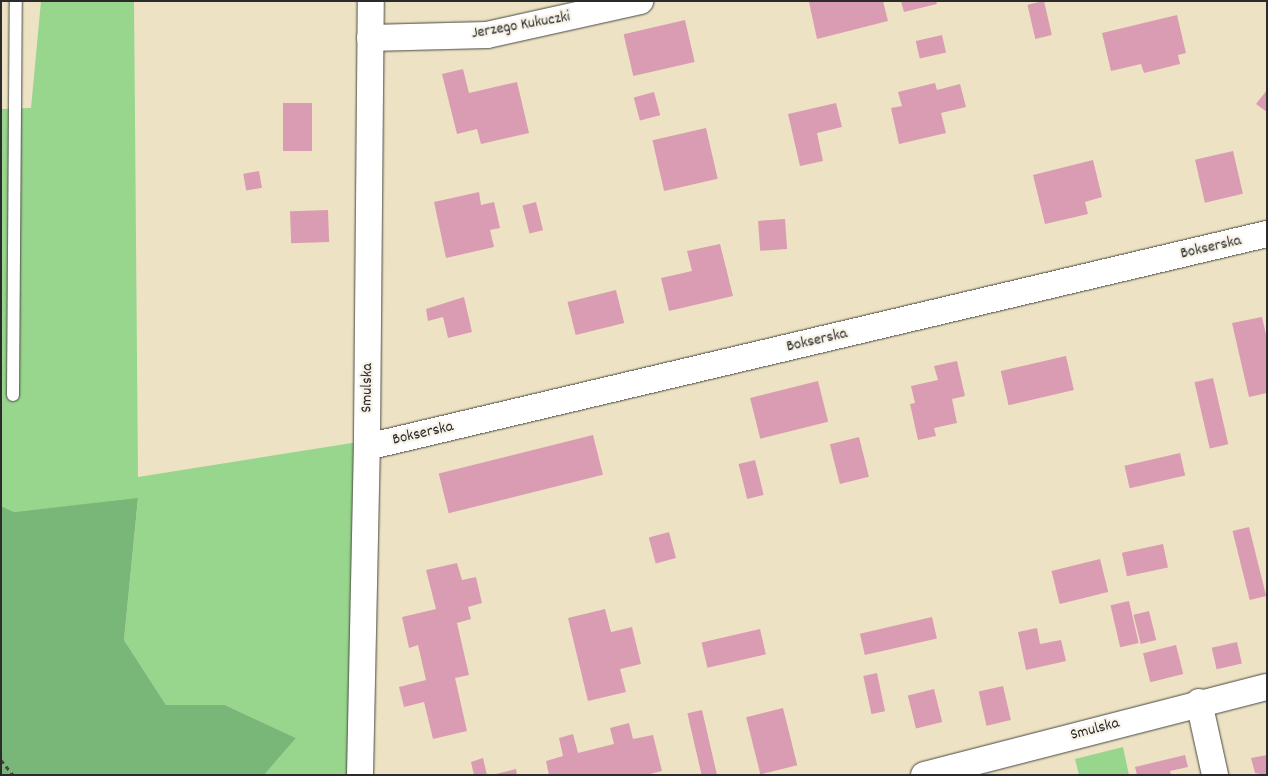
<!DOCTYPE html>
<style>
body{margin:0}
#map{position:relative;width:1268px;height:776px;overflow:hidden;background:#ede3c4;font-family:Dekko,sans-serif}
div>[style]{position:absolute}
.green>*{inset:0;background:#97d68c}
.forest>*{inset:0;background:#79b778}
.building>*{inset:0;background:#da9cb2;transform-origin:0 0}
.path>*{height:3px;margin-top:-1.5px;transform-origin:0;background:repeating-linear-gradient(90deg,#484742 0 4px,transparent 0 8px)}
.roads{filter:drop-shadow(0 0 1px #484742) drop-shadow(0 0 1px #484742)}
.lane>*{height:12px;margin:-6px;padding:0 6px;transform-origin:6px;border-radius:6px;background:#fff}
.street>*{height:26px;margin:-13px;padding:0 13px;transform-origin:13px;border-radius:13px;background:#fff}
span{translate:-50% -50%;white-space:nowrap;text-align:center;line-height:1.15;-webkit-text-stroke:4.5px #f7f3e8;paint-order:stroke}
.street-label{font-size:16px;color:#2b2b2b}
.frame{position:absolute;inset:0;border:2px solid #2b2b2b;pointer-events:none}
</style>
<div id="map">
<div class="green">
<div style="clip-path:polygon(41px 1px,134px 1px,138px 477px,358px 442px,352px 775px,264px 775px,296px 738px,225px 705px,166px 705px,124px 640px,138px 499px,14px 512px,1px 506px,1px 109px,31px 108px)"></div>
<div style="clip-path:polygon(1123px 747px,1129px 775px,1079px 775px,1075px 759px)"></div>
</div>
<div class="forest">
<div style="clip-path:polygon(138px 498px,124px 640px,166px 705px,225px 705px,296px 738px,264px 775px,1px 775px,1px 506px,14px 512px)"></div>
</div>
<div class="building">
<div style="clip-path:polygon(883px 1px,888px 21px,817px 39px,809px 2px)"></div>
<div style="clip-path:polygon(901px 1px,936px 1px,937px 4px,904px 12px)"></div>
<div style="left:1044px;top:1px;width:35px;height:17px;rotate:77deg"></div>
<div style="clip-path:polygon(1177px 15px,1186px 53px,1178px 55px,1180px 64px,1144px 73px,1141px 64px,1111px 71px,1102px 33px)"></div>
<div style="left:685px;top:20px;width:43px;height:63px;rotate:77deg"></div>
<div style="left:942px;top:35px;width:18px;height:27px;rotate:77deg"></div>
<div style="clip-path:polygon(463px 69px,469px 93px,517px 82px,529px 133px,481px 144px,477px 129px,457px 134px,442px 74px)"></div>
<div style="clip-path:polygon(935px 83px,937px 90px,960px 84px,966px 107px,941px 113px,946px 133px,899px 144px,891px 108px,902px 106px,898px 92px)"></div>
<div style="clip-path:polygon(1267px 90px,1267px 112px,1256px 104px)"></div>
<div style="left:654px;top:92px;width:24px;height:21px;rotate:75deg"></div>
<div style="left:283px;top:103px;width:29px;height:48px"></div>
<div style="clip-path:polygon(836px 103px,842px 127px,817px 133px,823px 161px,800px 166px,788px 114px)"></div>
<div style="left:706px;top:128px;width:52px;height:55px;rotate:77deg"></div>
<div style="left:1233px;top:151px;width:44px;height:39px;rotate:77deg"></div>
<div style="clip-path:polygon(1093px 160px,1102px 197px,1085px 202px,1088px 214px,1045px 224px,1033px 175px)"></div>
<div style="left:259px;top:171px;width:17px;height:16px;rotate:80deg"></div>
<div style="clip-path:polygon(479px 192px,481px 205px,494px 202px,500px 228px,490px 230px,494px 247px,446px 258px,434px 202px)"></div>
<div style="left:536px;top:202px;width:29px;height:14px;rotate:76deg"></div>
<div style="left:328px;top:210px;width:32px;height:38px;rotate:88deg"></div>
<div style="left:785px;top:219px;width:30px;height:27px;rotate:86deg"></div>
<div style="clip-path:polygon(720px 244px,733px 296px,669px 311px,661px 278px,692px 271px,687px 251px)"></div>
<div style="left:616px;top:290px;width:34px;height:50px;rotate:76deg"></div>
<div style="clip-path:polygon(464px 297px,472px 332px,448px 338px,443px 317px,428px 321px,426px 309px)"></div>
<div style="clip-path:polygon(1262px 317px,1267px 339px,1267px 393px,1249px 397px,1232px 323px)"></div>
<div style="left:1066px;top:356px;width:35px;height:67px;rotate:77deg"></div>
<div style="clip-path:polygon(957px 361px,965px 396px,952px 399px,957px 423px,934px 428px,936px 436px,918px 440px,910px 404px,915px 403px,911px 386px,938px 380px,934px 366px)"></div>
<div style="left:1213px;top:378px;width:68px;height:19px;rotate:77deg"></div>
<div style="left:818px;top:381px;width:42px;height:70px;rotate:76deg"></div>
<div style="left:593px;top:435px;width:41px;height:159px;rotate:76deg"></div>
<div style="left:859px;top:437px;width:41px;height:30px;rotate:76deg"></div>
<div style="left:1180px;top:453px;width:23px;height:57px;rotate:77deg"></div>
<div style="left:755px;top:460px;width:36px;height:17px;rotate:76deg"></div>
<div style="left:1249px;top:527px;width:71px;height:17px;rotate:76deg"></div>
<div style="left:669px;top:532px;width:27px;height:21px;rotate:75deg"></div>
<div style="left:1163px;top:544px;width:24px;height:42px;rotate:78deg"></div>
<div style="left:1100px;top:559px;width:34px;height:50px;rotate:76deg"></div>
<div style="clip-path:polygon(457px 563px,462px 580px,476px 577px,482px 603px,468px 607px,471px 619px,457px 623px,469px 675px,455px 678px,467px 731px,433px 739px,424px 702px,404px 707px,399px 687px,426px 680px,418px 645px,409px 648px,402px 617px,436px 609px,426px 570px)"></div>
<div style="left:1129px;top:601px;width:43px;height:19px;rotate:77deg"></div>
<div style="clip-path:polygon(605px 609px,611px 632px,632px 627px,641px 664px,620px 669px,626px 692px,588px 701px,568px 618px)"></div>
<div style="left:1149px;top:611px;width:30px;height:16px;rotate:76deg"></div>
<div style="left:932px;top:617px;width:22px;height:74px;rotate:77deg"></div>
<div style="clip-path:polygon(1037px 628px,1040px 644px,1061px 640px,1066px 661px,1026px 670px,1018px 632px)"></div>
<div style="left:760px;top:629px;width:26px;height:60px;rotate:77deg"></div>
<div style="left:1237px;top:642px;width:22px;height:26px;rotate:77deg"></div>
<div style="left:1176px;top:645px;width:30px;height:34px;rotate:76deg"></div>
<div style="left:877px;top:673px;width:39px;height:14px;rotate:78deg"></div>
<div style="left:1003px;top:686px;width:35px;height:25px;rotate:77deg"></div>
<div style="left:934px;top:689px;width:34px;height:27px;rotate:76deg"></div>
<div style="left:783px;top:708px;width:59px;height:38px;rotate:76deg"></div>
<div style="left:702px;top:710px;width:67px;height:15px;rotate:77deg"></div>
<div style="clip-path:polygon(629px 723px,633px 739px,653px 735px,662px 771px,646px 775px,549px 775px,546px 761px,563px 756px,559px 738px,573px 734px,578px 753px,614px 744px,610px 728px)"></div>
<div style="clip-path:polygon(1185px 755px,1188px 767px,1170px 771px,1171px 775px,1137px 775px,1135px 767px)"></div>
<div style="clip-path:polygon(1267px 755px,1267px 775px,1255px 773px,1251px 758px)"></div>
<div style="clip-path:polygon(483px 758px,487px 775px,474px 775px,471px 762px)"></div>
<div style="clip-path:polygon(516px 769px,517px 775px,496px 775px,496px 774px)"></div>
</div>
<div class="path">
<div style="left:1px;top:760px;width:19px;rotate:51deg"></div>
</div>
<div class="roads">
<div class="lane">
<div style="left:13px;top:395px;width:394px;rotate:-89.6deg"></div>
</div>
<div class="street">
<div style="left:370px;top:38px;width:117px;rotate:-1.5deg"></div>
<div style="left:487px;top:35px;width:157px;rotate:-12.5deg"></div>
<div style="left:367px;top:447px;width:925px;rotate:-13.32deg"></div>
<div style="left:1199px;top:702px;width:75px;rotate:77.6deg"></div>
<div style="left:360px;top:775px;width:340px;rotate:-88.8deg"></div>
<div style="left:367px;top:435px;width:434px;rotate:-89.5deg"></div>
<div style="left:924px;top:775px;width:354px;rotate:-14.4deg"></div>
</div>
</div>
<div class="street-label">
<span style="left:521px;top:26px;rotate:-10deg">Jerzego Kukuczki</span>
<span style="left:1211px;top:248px;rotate:-13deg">Bokserska</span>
<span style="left:817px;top:341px;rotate:-13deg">Bokserska</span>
<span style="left:368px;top:388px;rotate:-89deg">Smulska</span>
<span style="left:423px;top:434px;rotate:-13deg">Bokserska</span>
<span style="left:1095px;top:730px;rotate:-15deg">Smulska</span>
</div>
<div class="frame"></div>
</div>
